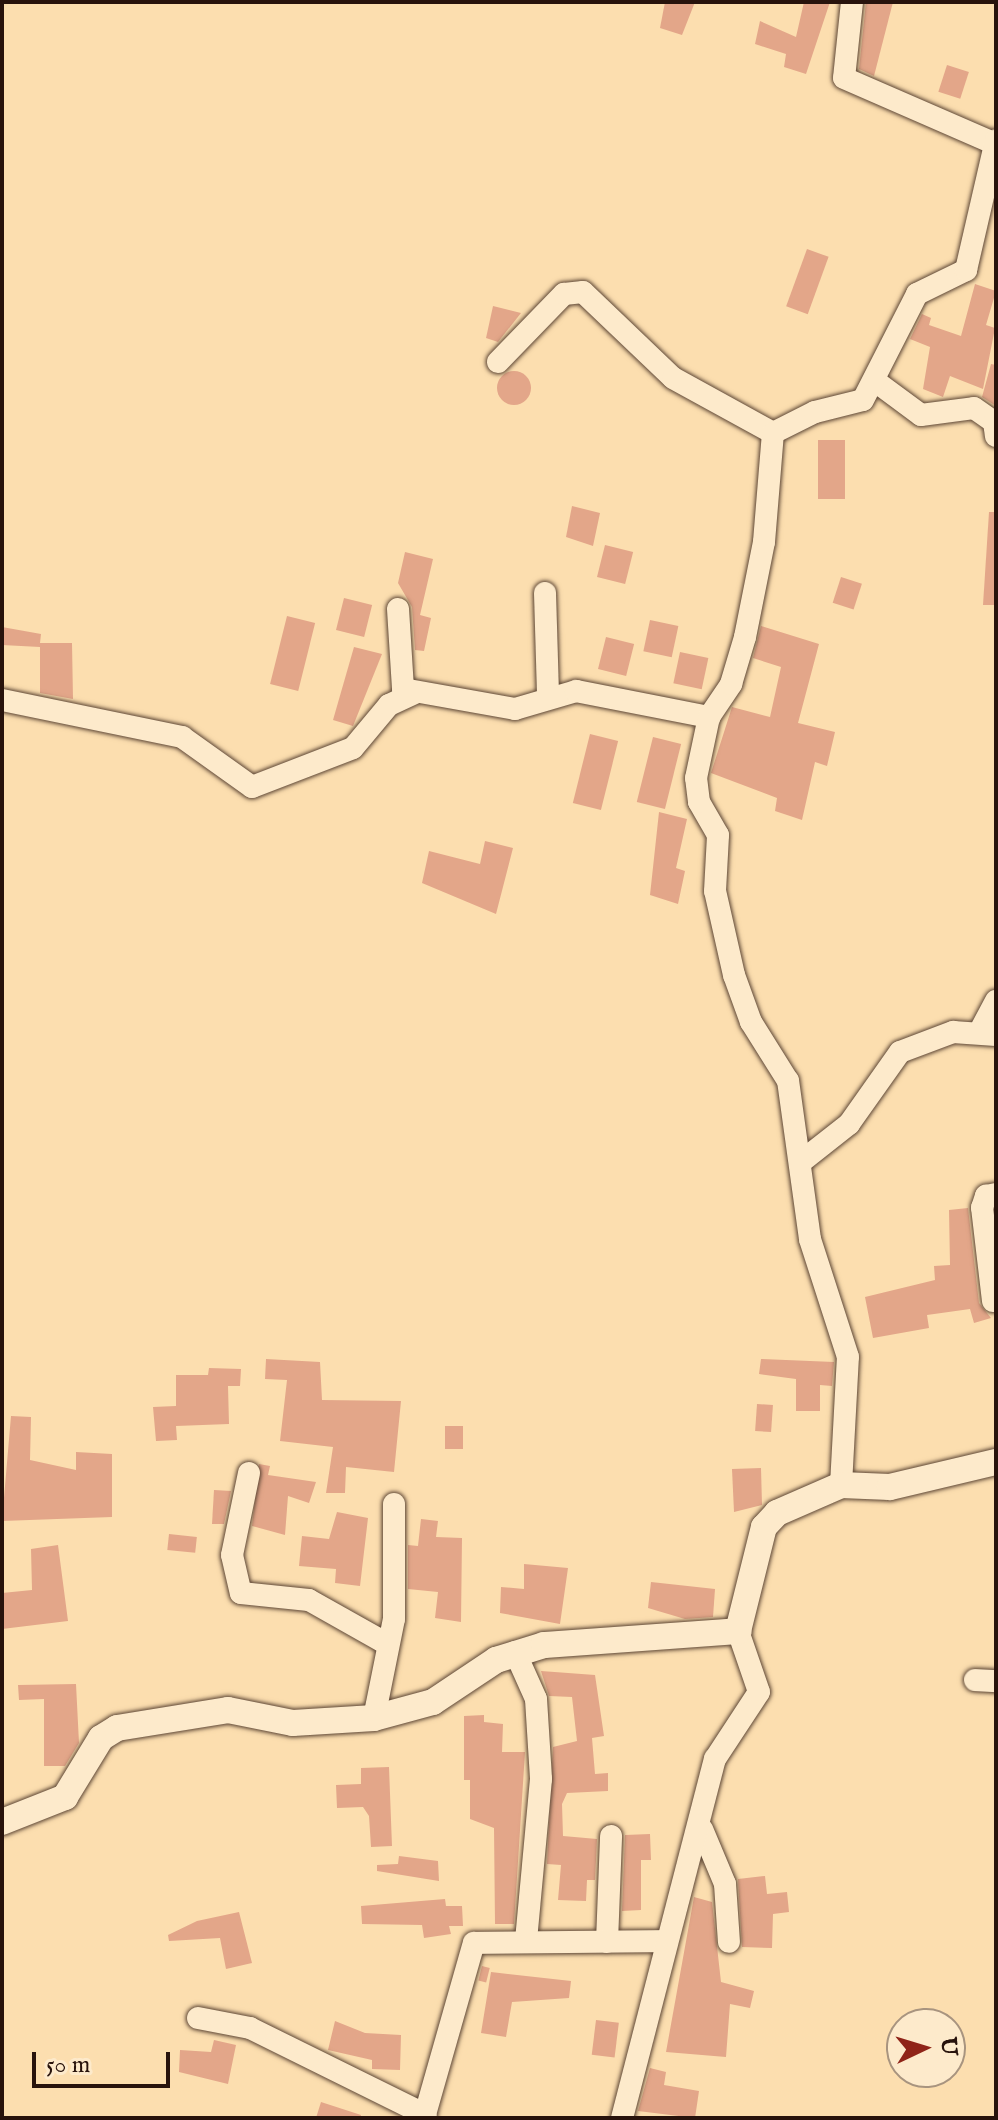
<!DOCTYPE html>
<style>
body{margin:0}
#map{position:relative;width:998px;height:2120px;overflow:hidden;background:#fcdeaf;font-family:"IM FELL English",serif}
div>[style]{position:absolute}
.building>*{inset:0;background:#e3a689;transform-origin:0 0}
.round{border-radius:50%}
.roads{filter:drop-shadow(0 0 2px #5d4635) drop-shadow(0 0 2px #5d4635)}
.minor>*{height:22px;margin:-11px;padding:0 11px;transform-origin:11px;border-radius:11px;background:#fdeacb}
.tertiary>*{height:26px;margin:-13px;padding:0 13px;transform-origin:13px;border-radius:13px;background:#fdeacb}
span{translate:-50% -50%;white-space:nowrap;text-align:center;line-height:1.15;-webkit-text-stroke:7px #fdeacb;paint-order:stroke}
.frame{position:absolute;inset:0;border:4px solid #28130c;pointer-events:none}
.north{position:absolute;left:886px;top:2008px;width:80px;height:80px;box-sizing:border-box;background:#fdeacb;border:2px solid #a8947f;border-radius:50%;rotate:86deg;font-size:22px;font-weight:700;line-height:32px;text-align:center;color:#28130c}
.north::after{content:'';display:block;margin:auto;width:28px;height:36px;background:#8f2418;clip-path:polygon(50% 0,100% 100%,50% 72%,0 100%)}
.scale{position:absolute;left:32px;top:2052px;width:138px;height:36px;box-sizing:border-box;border:4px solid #28130c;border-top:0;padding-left:10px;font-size:24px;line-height:28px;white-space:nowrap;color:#28130c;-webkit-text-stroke:6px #fdeacb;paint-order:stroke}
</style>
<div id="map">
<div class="building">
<div style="clip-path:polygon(665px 2px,695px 2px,682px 35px,660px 28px)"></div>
<div style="clip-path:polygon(804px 2px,830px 2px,806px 74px,784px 67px,786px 54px,755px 44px,760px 21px,796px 37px)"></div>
<div style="clip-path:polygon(866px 2px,893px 2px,874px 76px,859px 69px)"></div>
<div style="left:947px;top:65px;width:23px;height:28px;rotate:18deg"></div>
<div style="left:807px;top:249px;width:23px;height:61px;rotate:20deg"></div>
<div style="clip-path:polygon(975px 284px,996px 291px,986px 325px,995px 328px,983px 389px,950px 376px,943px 397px,923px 389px,930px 347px,910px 339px,922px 314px,931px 318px,929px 325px,961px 336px)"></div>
<div style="clip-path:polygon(493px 306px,521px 313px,498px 342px,486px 338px)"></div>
<div style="clip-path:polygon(991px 364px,996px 365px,996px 406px,982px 397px)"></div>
<div class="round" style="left:497px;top:371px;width:34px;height:34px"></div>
<div style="left:818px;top:440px;width:27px;height:59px"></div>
<div style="clip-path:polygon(572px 506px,600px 513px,593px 546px,566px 537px)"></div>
<div style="clip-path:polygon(989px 512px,996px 512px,996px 605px,983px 605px)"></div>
<div style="left:605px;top:545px;width:29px;height:33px;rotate:14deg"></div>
<div style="clip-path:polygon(405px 552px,433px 559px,420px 615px,431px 618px,424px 651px,415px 650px,412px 607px,398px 583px)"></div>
<div style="left:841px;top:577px;width:22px;height:27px;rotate:18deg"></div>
<div style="left:344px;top:598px;width:29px;height:33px;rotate:14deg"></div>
<div style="left:287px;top:616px;width:29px;height:70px;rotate:14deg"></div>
<div style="left:650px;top:620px;width:29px;height:32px;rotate:12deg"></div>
<div style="clip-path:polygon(761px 626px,819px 644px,798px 723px,835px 732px,827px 766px,815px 762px,802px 820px,775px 811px,777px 798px,711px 773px,732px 707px,770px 717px,781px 667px,753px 658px)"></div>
<div style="clip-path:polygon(2px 627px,41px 634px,40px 643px,72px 643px,73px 699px,40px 693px,40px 647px,2px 645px)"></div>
<div style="left:606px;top:637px;width:29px;height:33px;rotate:14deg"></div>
<div style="clip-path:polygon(354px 647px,382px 654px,353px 726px,333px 720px)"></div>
<div style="left:680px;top:652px;width:29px;height:32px;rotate:12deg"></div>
<div style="left:590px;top:734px;width:29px;height:71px;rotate:14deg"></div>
<div style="left:653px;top:737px;width:29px;height:67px;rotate:14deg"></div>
<div style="clip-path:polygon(659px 812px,687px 819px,676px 868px,685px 871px,678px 904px,650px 895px)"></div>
<div style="clip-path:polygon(485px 841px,513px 848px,496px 914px,422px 883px,429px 851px,480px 864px)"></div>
<div style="clip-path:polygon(968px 1208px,979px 1303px,991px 1318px,974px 1323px,970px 1309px,927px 1315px,929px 1328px,873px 1338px,865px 1297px,935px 1280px,934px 1266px,950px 1265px,949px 1210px)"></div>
<div style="clip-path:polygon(266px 1359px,320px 1362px,322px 1400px,401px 1401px,394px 1472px,346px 1467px,345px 1493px,326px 1493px,333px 1447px,280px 1441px,287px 1380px,265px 1379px)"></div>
<div style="clip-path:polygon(761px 1359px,834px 1362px,832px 1386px,820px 1385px,820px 1411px,796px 1411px,796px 1379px,759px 1374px)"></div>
<div style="clip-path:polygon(209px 1368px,241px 1369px,240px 1386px,228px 1386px,229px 1424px,176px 1426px,177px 1440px,156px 1441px,153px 1407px,176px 1406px,176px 1375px,208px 1375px)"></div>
<div style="left:757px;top:1404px;width:16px;height:27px;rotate:4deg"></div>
<div style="clip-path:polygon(11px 1416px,31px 1417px,30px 1460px,76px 1470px,76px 1452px,112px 1454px,112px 1517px,2px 1521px)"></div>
<div style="left:445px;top:1426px;width:18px;height:23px"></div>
<div style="clip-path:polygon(259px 1464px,270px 1466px,268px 1475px,316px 1482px,309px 1503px,288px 1496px,285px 1535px,252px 1526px)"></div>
<div style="clip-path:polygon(761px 1468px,762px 1505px,734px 1512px,732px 1469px)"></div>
<div style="clip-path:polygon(214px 1490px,231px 1491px,224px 1524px,212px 1524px)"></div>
<div style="clip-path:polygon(337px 1512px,368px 1518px,360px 1586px,335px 1583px,336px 1569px,299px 1566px,302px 1536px,329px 1539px)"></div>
<div style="clip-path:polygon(421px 1519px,438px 1521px,436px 1537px,462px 1538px,461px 1622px,435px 1618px,438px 1592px,408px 1589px,408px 1545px,418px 1546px)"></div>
<div style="left:169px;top:1534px;width:28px;height:16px;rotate:6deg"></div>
<div style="clip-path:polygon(58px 1545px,68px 1621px,2px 1629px,2px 1593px,32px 1590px,31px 1549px)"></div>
<div style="clip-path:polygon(524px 1564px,568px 1568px,560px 1624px,500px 1613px,501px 1587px,524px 1589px)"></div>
<div style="clip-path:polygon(651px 1582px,715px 1589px,713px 1617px,685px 1619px,648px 1608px)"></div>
<div style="clip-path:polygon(541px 1671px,595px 1675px,604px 1736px,592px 1738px,595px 1774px,608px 1773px,608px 1791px,567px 1793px,562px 1804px,563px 1836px,597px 1839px,595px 1880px,587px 1880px,586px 1901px,558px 1900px,561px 1865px,547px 1864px,553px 1747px,577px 1741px,572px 1697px,549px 1696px)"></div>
<div style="clip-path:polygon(76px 1684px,79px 1743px,65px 1766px,44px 1766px,44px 1699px,19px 1700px,18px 1685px)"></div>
<div style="clip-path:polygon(484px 1715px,484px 1722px,503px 1724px,502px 1752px,525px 1752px,514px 1924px,495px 1924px,494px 1828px,470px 1819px,470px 1780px,464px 1780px,464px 1716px)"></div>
<div style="clip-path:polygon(389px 1767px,392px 1846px,371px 1847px,369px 1816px,363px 1807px,337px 1808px,336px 1785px,361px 1784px,361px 1768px)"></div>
<div style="clip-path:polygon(650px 1834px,651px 1860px,641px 1860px,641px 1910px,622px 1911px,625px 1835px)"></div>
<div style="clip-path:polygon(399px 1856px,438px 1861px,439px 1881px,377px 1871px,377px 1865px,398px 1864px)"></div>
<div style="clip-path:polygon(765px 1876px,767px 1894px,787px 1892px,789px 1912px,773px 1914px,772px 1948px,742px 1947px,738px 1879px)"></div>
<div style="clip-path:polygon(694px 1897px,712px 1902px,721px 1982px,754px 1991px,750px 2008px,730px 2004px,726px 2057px,666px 2052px)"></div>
<div style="clip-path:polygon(445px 1899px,446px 1906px,462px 1906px,463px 1926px,449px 1926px,451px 1934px,424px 1938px,422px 1925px,362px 1924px,361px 1906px)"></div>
<div style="clip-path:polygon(239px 1912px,252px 1963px,226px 1969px,220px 1938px,169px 1941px,168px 1935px,197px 1921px)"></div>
<div style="left:482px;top:1966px;width:8px;height:15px;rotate:14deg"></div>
<div style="clip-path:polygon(491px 1972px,571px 1981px,569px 1998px,512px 2002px,506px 2037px,481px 2033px)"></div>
<div style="left:596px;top:2020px;width:23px;height:35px;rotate:7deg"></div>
<div style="clip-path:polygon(335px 2021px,365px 2033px,401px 2035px,400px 2070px,372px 2069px,372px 2060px,328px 2050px)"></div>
<div style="clip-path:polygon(214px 2040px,236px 2045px,228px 2084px,179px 2072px,180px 2050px,211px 2052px)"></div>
<div style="clip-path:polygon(650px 2068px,666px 2072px,664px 2085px,699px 2091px,695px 2118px,638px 2111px)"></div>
<div style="clip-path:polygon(321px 2102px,361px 2115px,360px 2118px,316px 2118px)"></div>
</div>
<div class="roads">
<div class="minor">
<div style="left:852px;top:2px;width:76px;rotate:96deg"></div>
<div style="left:844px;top:78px;width:160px;rotate:23.5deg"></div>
<div style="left:498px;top:362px;width:95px;rotate:-45.9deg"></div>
<div style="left:564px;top:294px;width:19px;rotate:-6deg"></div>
<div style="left:583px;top:292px;width:124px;rotate:43.7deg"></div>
<div style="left:673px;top:378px;width:114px;rotate:28.8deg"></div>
<div style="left:875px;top:381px;width:57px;rotate:36.5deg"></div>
<div style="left:921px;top:415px;width:53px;rotate:-7.5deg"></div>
<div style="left:974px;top:408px;width:24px;rotate:35deg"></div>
<div style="left:994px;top:422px;width:14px;rotate:82deg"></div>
<div style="left:545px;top:593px;width:104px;rotate:88.3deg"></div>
<div style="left:398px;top:609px;width:80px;rotate:86.4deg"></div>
<div style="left:403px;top:689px;width:114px;rotate:10.1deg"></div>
<div style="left:515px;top:709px;width:64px;rotate:-16.4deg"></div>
<div style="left:576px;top:691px;width:136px;rotate:11.1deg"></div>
<div style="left:2px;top:700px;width:184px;rotate:11.6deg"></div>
<div style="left:182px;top:737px;width:86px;rotate:35.5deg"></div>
<div style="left:252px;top:787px;width:108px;rotate:-21.1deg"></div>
<div style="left:353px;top:748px;width:56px;rotate:-50.1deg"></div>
<div style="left:389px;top:705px;width:29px;rotate:-25deg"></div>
<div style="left:981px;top:1029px;width:32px;rotate:-62deg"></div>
<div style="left:802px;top:1161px;width:60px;rotate:-38.2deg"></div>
<div style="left:849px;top:1124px;width:88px;rotate:-54.7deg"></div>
<div style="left:900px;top:1052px;width:57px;rotate:-20.7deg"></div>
<div style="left:953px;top:1032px;width:43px;rotate:4deg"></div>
<div style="left:993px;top:1301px;width:94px;rotate:-96.7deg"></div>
<div style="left:982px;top:1208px;width:13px;rotate:-72deg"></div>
<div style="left:986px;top:1196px;width:10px;rotate:-11deg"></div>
<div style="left:249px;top:1473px;width:84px;rotate:101.7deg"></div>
<div style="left:232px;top:1555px;width:39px;rotate:77deg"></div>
<div style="left:241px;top:1593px;width:68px;rotate:5.9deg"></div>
<div style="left:309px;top:1600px;width:90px;rotate:29.4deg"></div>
<div style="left:841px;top:1485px;width:128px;rotate:-86.9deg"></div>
<div style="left:848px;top:1357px;width:124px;rotate:-107.9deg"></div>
<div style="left:810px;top:1239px;width:160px;rotate:-97.9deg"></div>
<div style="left:788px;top:1081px;width:70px;rotate:-122.1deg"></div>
<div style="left:751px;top:1022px;width:50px;rotate:-109.9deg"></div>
<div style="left:734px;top:975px;width:86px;rotate:-102.7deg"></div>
<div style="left:715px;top:891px;width:56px;rotate:-86.9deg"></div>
<div style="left:718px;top:835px;width:38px;rotate:-120deg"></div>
<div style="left:699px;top:802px;width:24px;rotate:-97deg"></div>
<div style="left:696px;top:778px;width:62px;rotate:-78deg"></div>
<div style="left:709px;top:717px;width:40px;rotate:-56deg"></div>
<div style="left:731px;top:684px;width:49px;rotate:-73.4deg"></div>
<div style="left:745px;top:637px;width:97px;rotate:-78.7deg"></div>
<div style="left:764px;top:542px;width:109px;rotate:-85.3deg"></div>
<div style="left:773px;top:433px;width:47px;rotate:-26.6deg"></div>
<div style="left:815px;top:412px;width:49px;rotate:-14deg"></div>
<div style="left:863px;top:400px;width:119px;rotate:-63deg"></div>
<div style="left:917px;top:294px;width:55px;rotate:-26.1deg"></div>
<div style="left:966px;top:270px;width:133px;rotate:-77deg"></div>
<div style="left:515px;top:1652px;width:51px;rotate:65.9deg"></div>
<div style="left:536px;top:1699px;width:80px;rotate:86.4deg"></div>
<div style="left:541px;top:1779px;width:163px;rotate:95.3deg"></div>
<div style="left:975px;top:1680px;width:21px;rotate:3deg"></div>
<div style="left:374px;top:1718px;width:101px;rotate:-78.6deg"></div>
<div style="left:394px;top:1619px;width:115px;rotate:-90deg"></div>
<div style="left:702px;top:1829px;width:60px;rotate:67.3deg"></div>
<div style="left:725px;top:1884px;width:58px;rotate:86.1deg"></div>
<div style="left:607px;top:1942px;width:106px;rotate:-87.8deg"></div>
<div style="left:198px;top:2018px;width:53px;rotate:10.9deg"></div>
<div style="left:250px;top:2028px;width:196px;rotate:26.3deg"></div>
<div style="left:424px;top:2118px;width:182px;rotate:-74.1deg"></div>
<div style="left:474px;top:1943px;width:190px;rotate:-0.6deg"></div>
<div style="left:622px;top:2118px;width:371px;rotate:-75.5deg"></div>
<div style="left:715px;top:1759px;width:80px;rotate:-56.7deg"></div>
<div style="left:759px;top:1692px;width:65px;rotate:-109deg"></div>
</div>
<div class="tertiary">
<div style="left:2px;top:1822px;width:68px;rotate:-21.6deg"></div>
<div style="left:65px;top:1797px;width:69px;rotate:-58.6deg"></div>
<div style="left:101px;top:1738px;width:19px;rotate:-32deg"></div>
<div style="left:117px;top:1728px;width:112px;rotate:-9.2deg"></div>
<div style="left:228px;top:1710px;width:66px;rotate:11.3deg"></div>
<div style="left:293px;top:1723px;width:81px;rotate:-3.5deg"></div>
<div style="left:374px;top:1718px;width:61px;rotate:-15.2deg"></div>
<div style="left:433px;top:1702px;width:76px;rotate:-33.7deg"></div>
<div style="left:496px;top:1660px;width:50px;rotate:-17.4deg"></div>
<div style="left:544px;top:1645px;width:195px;rotate:-4.1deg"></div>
<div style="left:738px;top:1631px;width:107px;rotate:-76deg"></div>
<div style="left:764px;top:1527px;width:19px;rotate:-47deg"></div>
<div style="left:777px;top:1513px;width:70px;rotate:-23.6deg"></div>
<div style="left:841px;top:1485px;width:49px;rotate:2.3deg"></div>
<div style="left:890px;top:1487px;width:109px;rotate:-13.3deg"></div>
</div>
</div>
<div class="frame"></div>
<div class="north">U</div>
<div class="scale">50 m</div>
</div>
